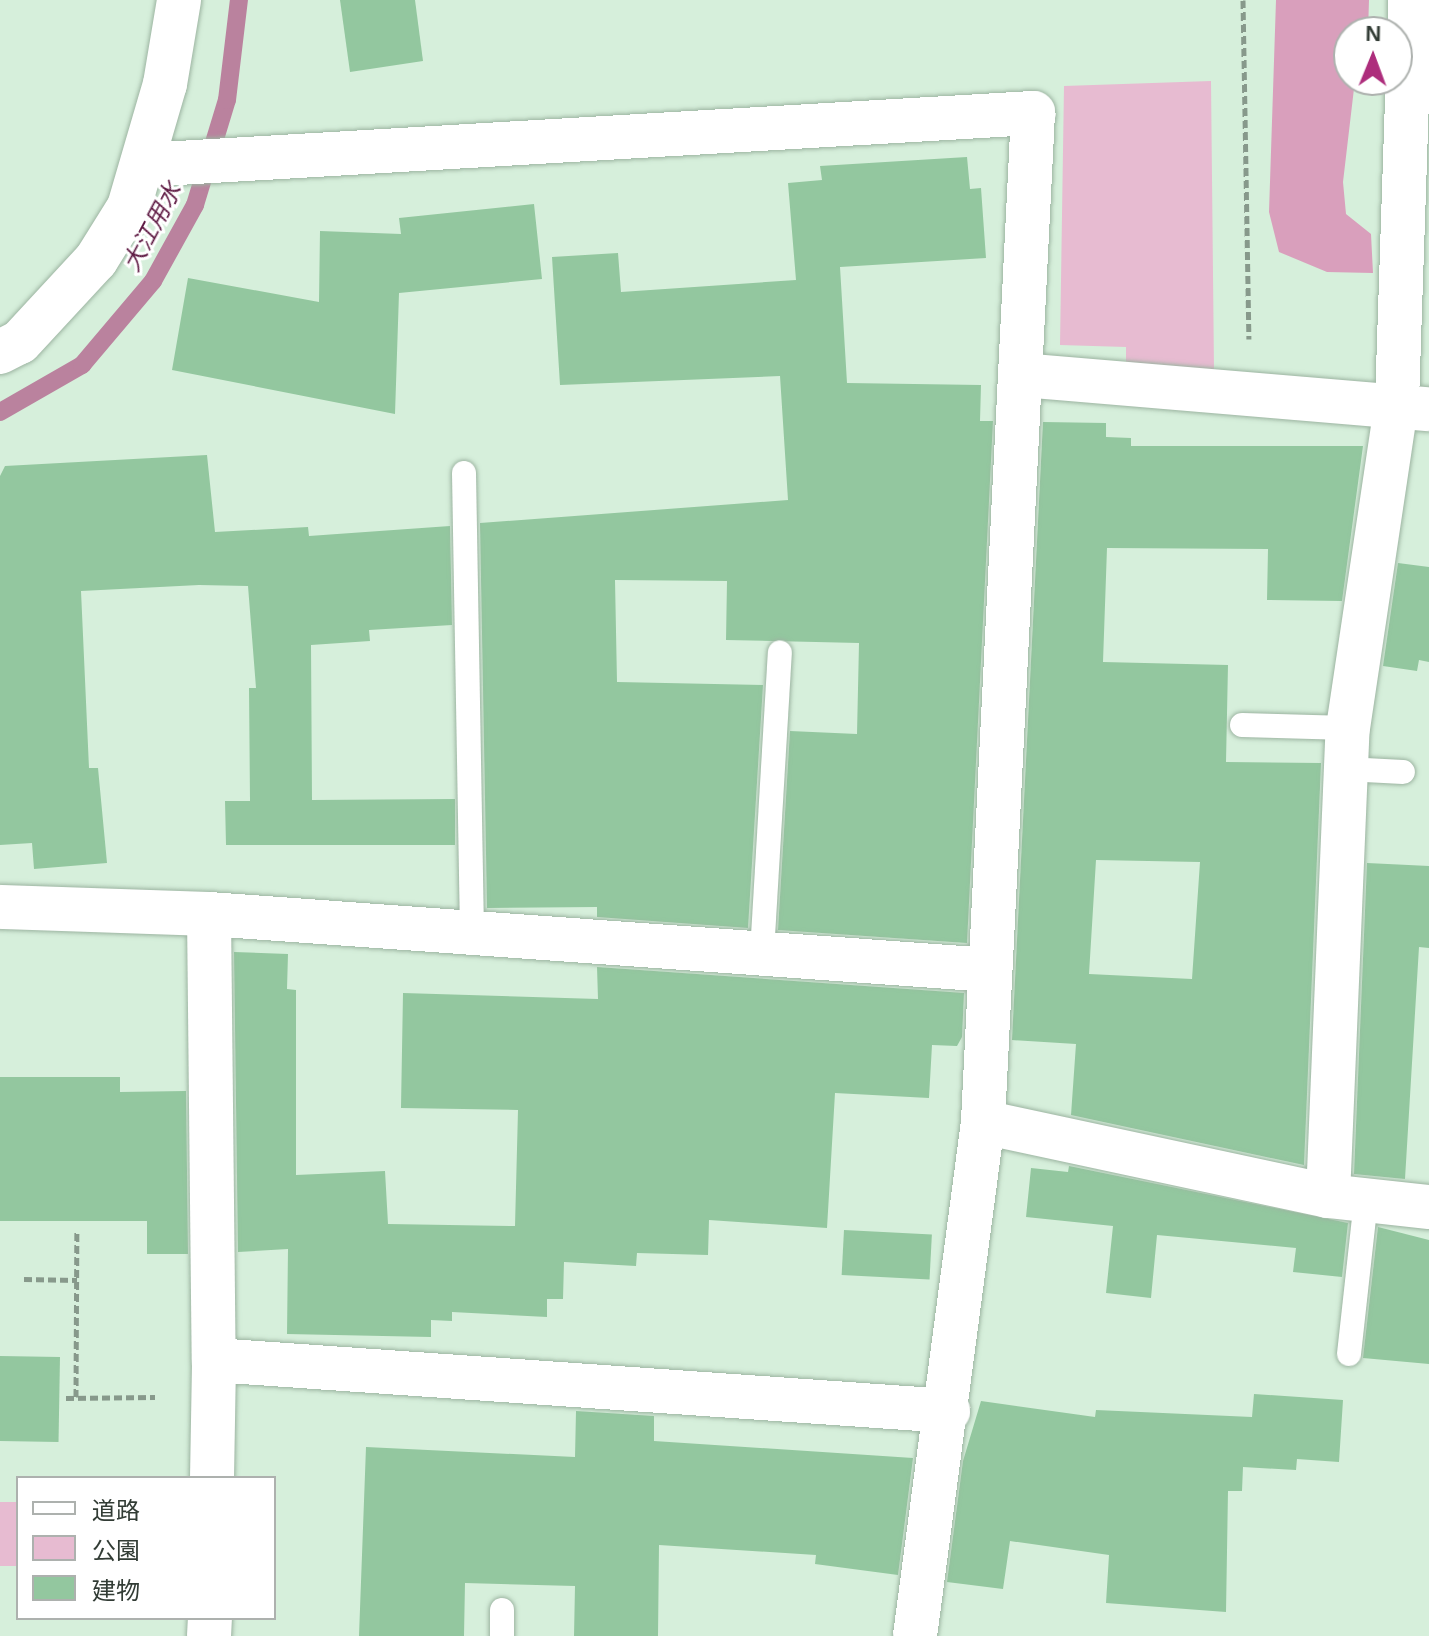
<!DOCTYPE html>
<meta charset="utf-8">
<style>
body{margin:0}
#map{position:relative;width:1429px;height:1636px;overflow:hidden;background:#d6efdb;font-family:Helvetica,"Noto Sans JP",sans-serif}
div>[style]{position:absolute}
.green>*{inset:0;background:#e7bbd1;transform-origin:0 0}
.forest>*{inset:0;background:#d99fbc}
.stream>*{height:18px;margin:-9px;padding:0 9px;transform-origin:9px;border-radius:9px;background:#ba829e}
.building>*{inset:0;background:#93c79f;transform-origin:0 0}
.path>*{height:5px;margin-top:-2.5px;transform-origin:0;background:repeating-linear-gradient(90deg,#87998b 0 8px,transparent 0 12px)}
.roads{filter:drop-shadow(0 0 2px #9cb4a1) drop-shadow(0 0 2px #9cb4a1)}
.service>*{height:24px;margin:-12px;padding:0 12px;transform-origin:12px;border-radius:12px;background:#fff}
.minor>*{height:44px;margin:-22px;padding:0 22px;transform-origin:22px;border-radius:22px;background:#fff}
span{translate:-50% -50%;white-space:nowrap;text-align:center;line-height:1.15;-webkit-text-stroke:6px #fff;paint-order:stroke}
.water-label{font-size:24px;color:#5f1b44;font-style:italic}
.legend{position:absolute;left:16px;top:1476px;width:260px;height:144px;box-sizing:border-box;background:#fff;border:2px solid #adb1ae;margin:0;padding:10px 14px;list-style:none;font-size:24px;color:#323c35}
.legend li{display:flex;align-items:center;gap:16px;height:40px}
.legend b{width:40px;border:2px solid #adb1ae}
.north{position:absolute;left:1333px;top:16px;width:80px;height:80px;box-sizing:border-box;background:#fff;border:2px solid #adb1ae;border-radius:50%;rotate:1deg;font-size:22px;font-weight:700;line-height:32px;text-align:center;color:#323c35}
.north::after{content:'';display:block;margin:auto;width:28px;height:36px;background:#ad2d7c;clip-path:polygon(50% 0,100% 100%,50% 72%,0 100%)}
</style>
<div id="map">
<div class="green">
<div style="clip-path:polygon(1211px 81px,1214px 370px,1126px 365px,1126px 347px,1060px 345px,1064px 86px)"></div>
<div style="left:0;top:1502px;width:18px;height:64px"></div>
</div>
<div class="forest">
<div style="clip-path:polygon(1276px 0,1369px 0,1368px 32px,1349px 32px,1349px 80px,1355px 80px,1343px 182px,1346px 214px,1371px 234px,1373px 273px,1327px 272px,1279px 252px,1269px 212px)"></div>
</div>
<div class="stream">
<div style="left:0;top:412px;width:95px;rotate:-29.8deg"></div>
<div style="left:82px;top:365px;width:110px;rotate:-49.8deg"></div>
<div style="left:153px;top:281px;width:87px;rotate:-61.1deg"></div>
<div style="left:195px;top:205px;width:110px;rotate:-73.1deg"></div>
<div style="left:227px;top:100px;width:101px;rotate:-83.2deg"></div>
</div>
<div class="building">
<div style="clip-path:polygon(340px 0,415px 0,423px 61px,350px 72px)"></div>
<div style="clip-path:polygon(967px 157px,970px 189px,981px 188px,986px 258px,840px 267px,847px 383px,981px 385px,980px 421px,993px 421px,967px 943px,778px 930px,790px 731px,857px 734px,859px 643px,726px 640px,727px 581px,615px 580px,617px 682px,763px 685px,748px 928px,597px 917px,597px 907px,487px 908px,480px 523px,788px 500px,780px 376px,560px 385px,552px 257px,618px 253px,621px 292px,796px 280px,788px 183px,822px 180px,820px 166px)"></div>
<div style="clip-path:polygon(534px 204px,542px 279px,399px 293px,395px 414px,172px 370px,188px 278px,319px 302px,320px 231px,401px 234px,399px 218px)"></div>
<div style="clip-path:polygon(evenodd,1043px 422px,1106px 423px,1106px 437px,1131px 438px,1131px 446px,1363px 446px,1342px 601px,1267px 600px,1268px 549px,1107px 548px,1103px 662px,1228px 665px,1226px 762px,1321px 763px,1304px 1165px,1071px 1115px,1076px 1044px,1012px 1040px,1043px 422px,1096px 860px,1200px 862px,1192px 979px,1089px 974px,1096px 860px)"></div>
<div style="clip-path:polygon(207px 455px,215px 532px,308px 527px,309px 536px,450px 526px,452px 625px,369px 630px,370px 641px,311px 645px,312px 800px,455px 799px,455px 845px,226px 845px,225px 801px,250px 801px,249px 688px,256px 688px,248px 586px,199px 585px,81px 591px,89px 768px,98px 768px,107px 863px,34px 869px,32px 843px,0 845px,0 476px,5px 466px)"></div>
<div style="clip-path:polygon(1398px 563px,1429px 567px,1429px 662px,1419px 660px,1417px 671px,1383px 666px)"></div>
<div style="clip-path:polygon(1367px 863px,1429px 866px,1429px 948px,1419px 947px,1405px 1179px,1354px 1174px)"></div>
<div style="clip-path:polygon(234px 952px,288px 954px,287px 989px,296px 990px,296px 1175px,385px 1171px,388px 1224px,515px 1226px,518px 1110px,401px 1108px,403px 993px,598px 999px,597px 967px,964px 993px,962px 1037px,957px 1046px,932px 1045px,929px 1098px,835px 1093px,827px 1228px,709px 1220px,708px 1255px,637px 1253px,636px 1266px,564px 1262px,563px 1299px,547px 1299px,547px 1317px,452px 1312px,452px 1321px,431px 1320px,431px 1337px,287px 1334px,288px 1249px,238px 1252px)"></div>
<div style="clip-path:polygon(0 1077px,120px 1077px,120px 1092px,186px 1091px,188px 1254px,147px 1254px,147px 1221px,0 1221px)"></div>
<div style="clip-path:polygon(1069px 1166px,1348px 1223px,1342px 1277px,1293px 1272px,1296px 1248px,1157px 1235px,1151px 1298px,1106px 1293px,1113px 1226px,1026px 1217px,1031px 1168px,1068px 1172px)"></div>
<div style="clip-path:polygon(1378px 1227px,1429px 1240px,1429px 1364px,1363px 1358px)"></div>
<div style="left:844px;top:1230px;width:88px;height:45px;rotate:3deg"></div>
<div style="left:0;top:1356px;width:60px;height:85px;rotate:1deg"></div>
<div style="clip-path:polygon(1254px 1394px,1343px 1400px,1339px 1462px,1297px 1459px,1296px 1470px,1243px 1467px,1242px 1491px,1228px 1491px,1226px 1612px,1106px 1603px,1109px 1555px,1010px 1541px,1003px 1589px,947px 1582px,963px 1461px,981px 1401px,1095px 1417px,1096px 1410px,1252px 1417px)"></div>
<div style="clip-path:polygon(576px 1411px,654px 1416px,654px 1441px,913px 1458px,898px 1575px,815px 1564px,816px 1555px,659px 1545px,658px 1636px,574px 1636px,575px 1586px,465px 1583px,464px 1636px,359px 1636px,366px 1447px,575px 1457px)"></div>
</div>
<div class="path">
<div style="left:1243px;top:0;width:339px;rotate:89deg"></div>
<div style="left:24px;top:1279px;width:53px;rotate:1.1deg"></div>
<div style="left:76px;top:1397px;width:166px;rotate:-89.7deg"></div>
<div style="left:66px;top:1398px;width:89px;rotate:-0.6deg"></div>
</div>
<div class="roads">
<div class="service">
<div style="left:464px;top:473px;width:459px;rotate:89deg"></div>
<div style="left:1242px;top:725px;width:106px;rotate:1.6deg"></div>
<div style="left:1346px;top:769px;width:57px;rotate:3deg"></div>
<div style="left:762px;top:953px;width:301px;rotate:-86.6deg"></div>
<div style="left:1349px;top:1354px;width:155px;rotate:-83.7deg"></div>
<div style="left:502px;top:1636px;width:26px;rotate:-90deg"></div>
</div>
<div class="minor">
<div style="left:144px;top:165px;width:891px;rotate:-3.35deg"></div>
<div style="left:1033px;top:113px;width:1010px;rotate:92.84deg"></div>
<div style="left:983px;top:1122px;width:518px;rotate:97.54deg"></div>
<div style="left:0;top:352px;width:22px;rotate:-27deg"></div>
<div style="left:20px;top:342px;width:112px;rotate:-47.2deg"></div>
<div style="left:96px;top:260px;width:62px;rotate:-58.1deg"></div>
<div style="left:129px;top:207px;width:128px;rotate:-73.7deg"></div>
<div style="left:165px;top:84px;width:85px;rotate:-80.5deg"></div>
<div style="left:1021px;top:375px;width:409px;rotate:4.8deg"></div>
<div style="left:0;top:907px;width:209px;rotate:1.9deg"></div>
<div style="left:209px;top:914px;width:783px;rotate:4.1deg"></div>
<div style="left:209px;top:914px;width:446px;rotate:89.4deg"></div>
<div style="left:214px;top:1360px;width:736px;rotate:3.97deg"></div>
<div style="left:983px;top:1122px;width:353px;rotate:12.1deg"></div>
<div style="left:1328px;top:1196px;width:102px;rotate:6.2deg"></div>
<div style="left:1328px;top:1196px;width:468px;rotate:-87.6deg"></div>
<div style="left:1348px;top:728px;width:331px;rotate:-81.5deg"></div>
<div style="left:1397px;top:401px;width:401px;rotate:-88.1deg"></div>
<div style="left:212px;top:1478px;width:118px;rotate:-89deg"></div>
<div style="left:209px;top:1636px;width:18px;rotate:-87deg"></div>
</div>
</div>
<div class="water-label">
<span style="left:152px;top:227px;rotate:-62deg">大江用水</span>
</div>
<ul class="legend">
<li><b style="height:10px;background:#fff"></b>道路</li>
<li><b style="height:22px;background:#e7bbd1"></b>公園</li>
<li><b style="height:22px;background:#93c79f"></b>建物</li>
</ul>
<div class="north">N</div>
</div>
